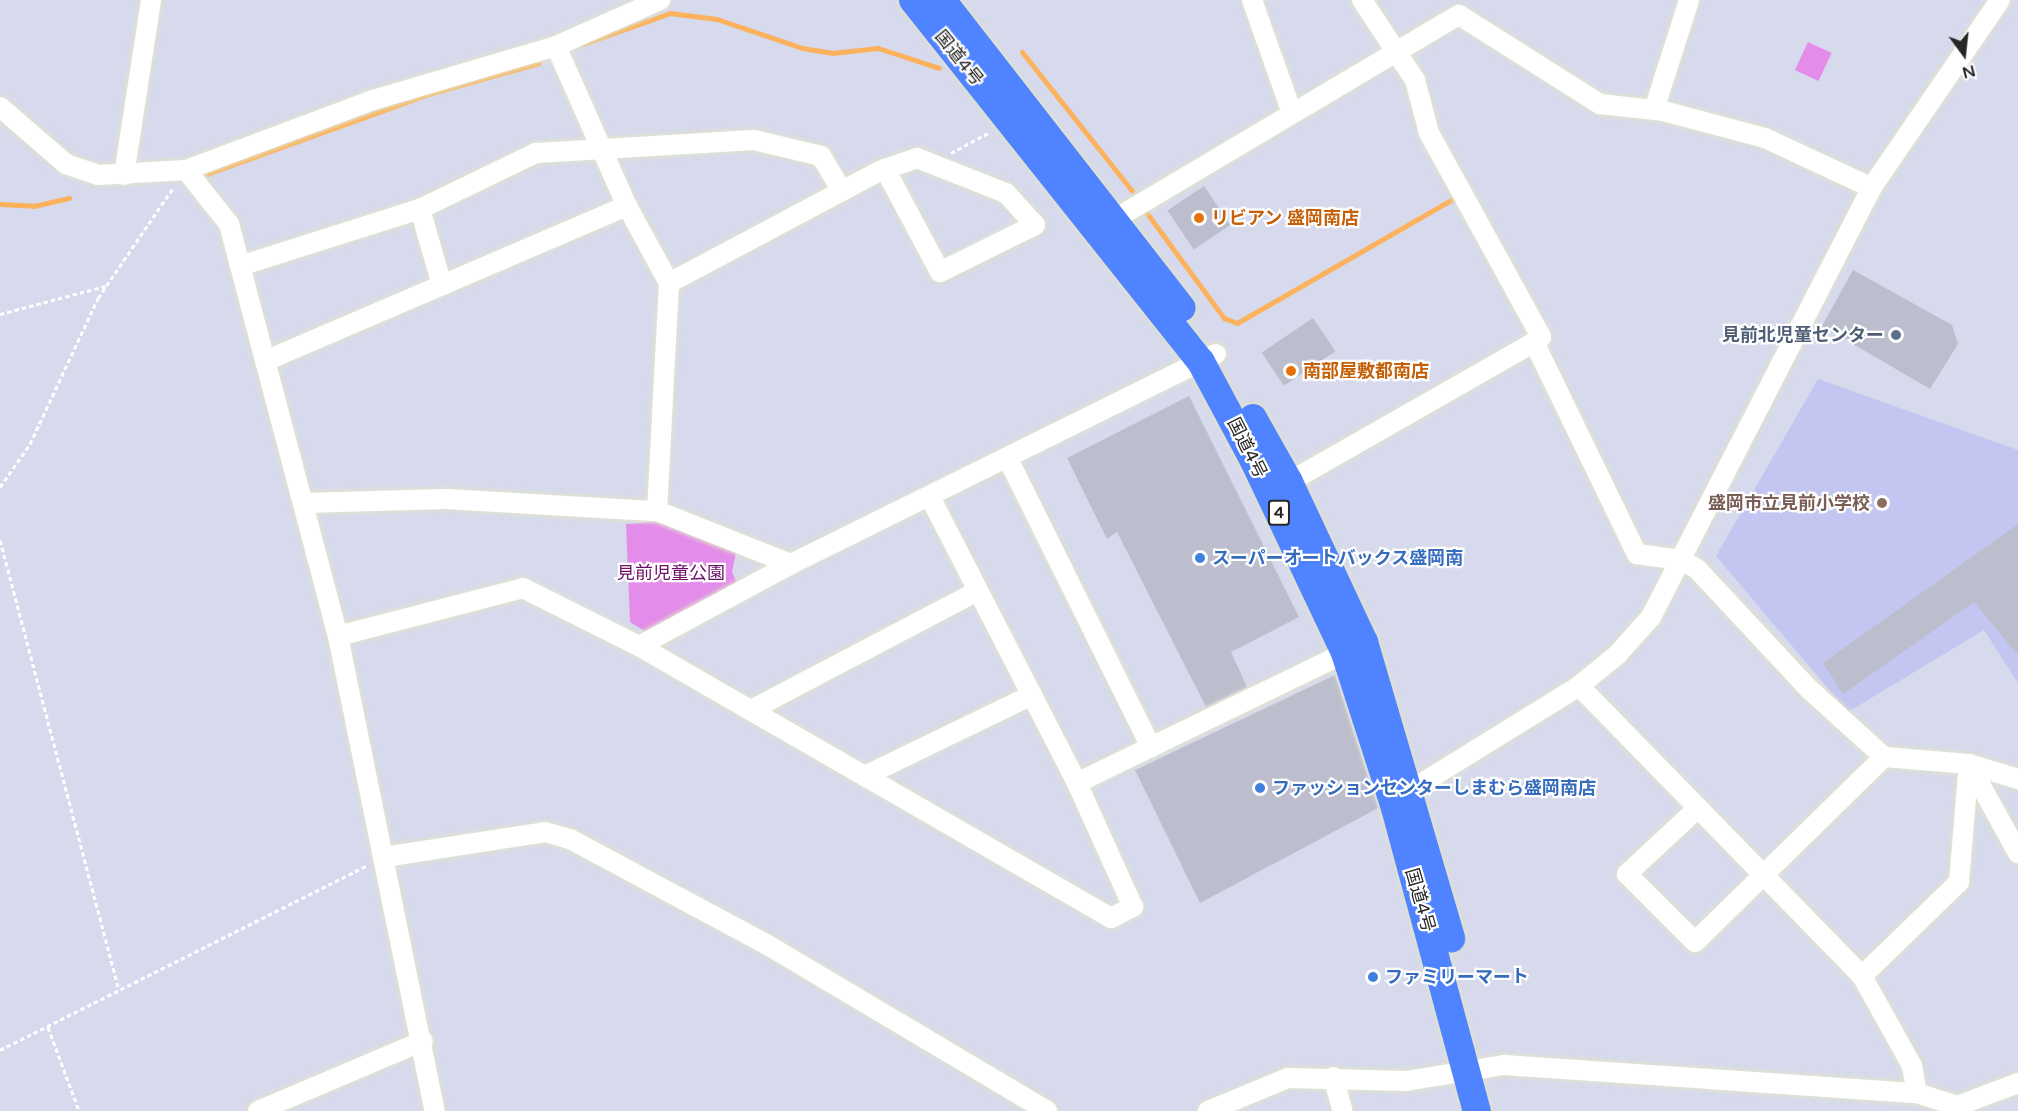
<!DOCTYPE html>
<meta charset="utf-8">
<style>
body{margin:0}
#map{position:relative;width:2018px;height:1111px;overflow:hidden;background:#d7daec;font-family:"Varela Round","Noto Sans JP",sans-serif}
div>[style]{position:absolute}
.education>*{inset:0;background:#c3c6f0}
.green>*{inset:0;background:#e38cea;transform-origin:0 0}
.stream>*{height:5px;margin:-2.5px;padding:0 2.5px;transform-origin:2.5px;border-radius:2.5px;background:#fcb25c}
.building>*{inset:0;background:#bcbecd;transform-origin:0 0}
.path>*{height:3px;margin-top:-1.5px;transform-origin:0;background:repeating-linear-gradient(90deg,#fff 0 4.5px,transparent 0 7.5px)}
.roads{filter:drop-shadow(0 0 2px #e1e3cc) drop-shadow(0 0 2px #e1e3cc)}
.minor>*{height:20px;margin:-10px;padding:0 10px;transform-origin:10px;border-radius:10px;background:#fff}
.highway>*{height:28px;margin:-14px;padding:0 14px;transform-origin:14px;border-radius:14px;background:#4f83ff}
.dots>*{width:16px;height:16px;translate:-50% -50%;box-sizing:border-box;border:3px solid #fff;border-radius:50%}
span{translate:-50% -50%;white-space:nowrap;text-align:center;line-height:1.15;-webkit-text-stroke:4.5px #fff;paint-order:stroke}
.shield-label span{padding:2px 4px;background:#fff;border:2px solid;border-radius:4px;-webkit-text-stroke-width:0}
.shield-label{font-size:16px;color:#272727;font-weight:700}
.street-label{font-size:18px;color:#272727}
.food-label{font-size:18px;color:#c56008;font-weight:700}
.left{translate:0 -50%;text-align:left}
.service-label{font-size:18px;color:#4e5e75;font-weight:700}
.right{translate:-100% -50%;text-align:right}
.education-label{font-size:18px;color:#785e54;font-weight:700}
.shop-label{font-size:18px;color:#366cbe;font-weight:700}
.park-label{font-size:18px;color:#6b1165}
.north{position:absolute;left:1934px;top:24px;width:60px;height:60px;-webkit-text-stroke:4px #fff;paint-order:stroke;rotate:165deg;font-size:16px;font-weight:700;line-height:24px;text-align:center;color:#272727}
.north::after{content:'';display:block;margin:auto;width:21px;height:27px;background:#272727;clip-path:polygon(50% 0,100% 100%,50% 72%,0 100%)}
</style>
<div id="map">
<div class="education">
<div style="clip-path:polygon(1818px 379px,2018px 450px,2018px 683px,1984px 630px,1848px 712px,1716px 556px)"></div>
</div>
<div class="green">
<div style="left:1808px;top:42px;width:26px;height:31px;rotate:25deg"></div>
<div style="clip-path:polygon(657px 522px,736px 553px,732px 572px,738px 586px,648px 633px,630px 622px,626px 524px)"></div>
</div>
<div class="stream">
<div style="left:583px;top:44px;width:92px;rotate:-19.6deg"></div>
<div style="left:670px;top:13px;width:47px;rotate:7.3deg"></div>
<div style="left:717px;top:19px;width:90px;rotate:18.8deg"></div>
<div style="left:802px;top:48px;width:30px;rotate:9deg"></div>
<div style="left:832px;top:53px;width:46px;rotate:-6.2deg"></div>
<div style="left:878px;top:48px;width:64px;rotate:18.2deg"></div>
<div style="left:1022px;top:52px;width:177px;rotate:51.6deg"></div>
<div style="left:207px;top:174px;width:232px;rotate:-19.9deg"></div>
<div style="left:425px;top:95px;width:118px;rotate:-15.7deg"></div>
<div style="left:0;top:204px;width:34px;rotate:3deg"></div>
<div style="left:34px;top:206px;width:36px;rotate:-13deg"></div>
<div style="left:1146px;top:212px;width:132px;rotate:53.7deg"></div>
<div style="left:1224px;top:318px;width:14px;rotate:21deg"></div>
<div style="left:1237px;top:323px;width:255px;rotate:-29.9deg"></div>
</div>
<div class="building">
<div style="left:1204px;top:186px;width:47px;height:44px;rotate:56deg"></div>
<div style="clip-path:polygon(1853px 270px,1952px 325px,1958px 344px,1930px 389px,1822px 326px)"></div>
<div style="left:1313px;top:318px;width:40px;height:62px;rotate:56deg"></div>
<div style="clip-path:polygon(1189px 396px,1299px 617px,1231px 652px,1247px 687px,1206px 707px,1117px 532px,1107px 539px,1067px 458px)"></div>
<div style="clip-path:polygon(2018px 524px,2018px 655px,1974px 602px,1843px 694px,1823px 663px)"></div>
<div style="clip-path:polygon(1335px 675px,1378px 808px,1200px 903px,1135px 770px)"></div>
</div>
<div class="path">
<div style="left:951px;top:153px;width:44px;rotate:-28.3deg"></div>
<div style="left:0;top:314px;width:109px;rotate:-14.9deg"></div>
<div style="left:0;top:487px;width:52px;rotate:-55.1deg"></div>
<div style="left:30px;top:444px;width:161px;rotate:-65deg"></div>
<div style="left:98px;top:298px;width:133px;rotate:-55.7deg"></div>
<div style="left:0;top:540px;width:465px;rotate:75.2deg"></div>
<div style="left:48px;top:1027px;width:90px;rotate:69.7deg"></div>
<div style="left:0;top:1050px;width:410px;rotate:-26.7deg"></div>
</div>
<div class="roads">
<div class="minor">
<div style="left:1252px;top:0;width:117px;rotate:70.5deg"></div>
<div style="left:1362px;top:0;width:96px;rotate:56.5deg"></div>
<div style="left:1415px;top:80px;width:55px;rotate:75.2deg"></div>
<div style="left:1429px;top:133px;width:233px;rotate:61.2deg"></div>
<div style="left:1541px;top:337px;width:9px;rotate:144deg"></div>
<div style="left:556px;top:46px;width:175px;rotate:66.1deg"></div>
<div style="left:627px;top:206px;width:88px;rotate:61.4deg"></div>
<div style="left:669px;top:283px;width:228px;rotate:93deg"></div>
<div style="left:0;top:107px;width:87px;rotate:40.8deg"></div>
<div style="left:66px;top:164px;width:34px;rotate:19deg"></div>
<div style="left:98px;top:175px;width:88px;rotate:-3.3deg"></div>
<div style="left:186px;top:170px;width:200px;rotate:-20.5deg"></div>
<div style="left:373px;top:100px;width:191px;rotate:-16.4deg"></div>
<div style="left:556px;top:46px;width:114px;rotate:-23.9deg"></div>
<div style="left:1654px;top:110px;width:115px;rotate:-72.3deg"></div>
<div style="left:186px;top:170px;width:69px;rotate:51.5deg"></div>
<div style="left:229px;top:224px;width:426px;rotate:75.2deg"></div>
<div style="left:338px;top:636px;width:485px;rotate:78.5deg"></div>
<div style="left:124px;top:175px;width:177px;rotate:-81.2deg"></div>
<div style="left:420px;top:209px;width:79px;rotate:73.9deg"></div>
<div style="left:1115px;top:219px;width:400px;rotate:-30.7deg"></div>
<div style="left:1459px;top:15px;width:167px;rotate:32.3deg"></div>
<div style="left:1600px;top:104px;width:63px;rotate:6.3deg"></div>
<div style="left:1663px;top:111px;width:106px;rotate:14.8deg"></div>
<div style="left:1765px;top:138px;width:118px;rotate:25deg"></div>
<div style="left:240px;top:266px;width:189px;rotate:-17.6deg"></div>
<div style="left:420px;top:209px;width:129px;rotate:-25.8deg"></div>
<div style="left:536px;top:153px;width:218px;rotate:-3.4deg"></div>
<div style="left:754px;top:140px;width:69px;rotate:13.4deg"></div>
<div style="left:821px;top:156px;width:41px;rotate:59deg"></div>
<div style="left:669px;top:283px;width:237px;rotate:-28deg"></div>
<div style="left:878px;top:172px;width:8px;rotate:-23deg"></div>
<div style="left:885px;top:169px;width:34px;rotate:-19deg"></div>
<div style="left:917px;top:158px;width:96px;rotate:21.5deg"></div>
<div style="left:1006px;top:193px;width:43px;rotate:47.8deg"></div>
<div style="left:1035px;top:225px;width:106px;rotate:153.7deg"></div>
<div style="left:940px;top:272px;width:117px;rotate:-118.1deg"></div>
<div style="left:265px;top:361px;width:394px;rotate:-23.2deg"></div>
<div style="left:1008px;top:459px;width:322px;rotate:63.6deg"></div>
<div style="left:1289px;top:482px;width:282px;rotate:-29.7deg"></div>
<div style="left:1534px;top:342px;width:236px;rotate:64.1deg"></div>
<div style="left:1637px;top:554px;width:44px;rotate:7.8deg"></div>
<div style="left:1681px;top:560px;width:18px;rotate:29deg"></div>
<div style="left:1697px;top:569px;width:164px;rotate:47deg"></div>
<div style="left:1809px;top:689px;width:101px;rotate:42.2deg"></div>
<div style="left:1884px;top:757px;width:85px;rotate:4.7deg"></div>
<div style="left:1969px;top:764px;width:51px;rotate:17deg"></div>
<div style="left:303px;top:503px;width:143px;rotate:-1.6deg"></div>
<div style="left:446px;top:499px;width:211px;rotate:3.3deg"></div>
<div style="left:657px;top:511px;width:144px;rotate:21.6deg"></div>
<div style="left:338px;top:636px;width:191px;rotate:-14.5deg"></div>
<div style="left:523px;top:588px;width:130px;rotate:26.6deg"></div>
<div style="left:639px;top:646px;width:545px;rotate:29.95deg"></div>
<div style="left:1111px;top:918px;width:25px;rotate:-27deg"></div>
<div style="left:1133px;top:907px;width:136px;rotate:-114.3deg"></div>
<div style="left:1077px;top:783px;width:319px;rotate:-117.2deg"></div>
<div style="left:639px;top:646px;width:173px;rotate:-28.3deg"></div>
<div style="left:791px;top:564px;width:474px;rotate:-26.3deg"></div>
<div style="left:1579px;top:686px;width:405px;rotate:45.7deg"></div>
<div style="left:1862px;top:976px;width:103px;rotate:60.9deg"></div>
<div style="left:1912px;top:1066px;width:27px;rotate:80deg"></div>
<div style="left:751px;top:710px;width:256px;rotate:-27.7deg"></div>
<div style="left:1969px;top:764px;width:102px;rotate:61.2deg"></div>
<div style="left:865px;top:776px;width:186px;rotate:-25.9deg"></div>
<div style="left:1077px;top:783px;width:298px;rotate:-25.9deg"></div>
<div style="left:1398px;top:798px;width:213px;rotate:-31.7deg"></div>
<div style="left:1579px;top:686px;width:49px;rotate:-39.2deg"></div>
<div style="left:1617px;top:655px;width:51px;rotate:-48.2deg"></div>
<div style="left:1651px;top:617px;width:487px;rotate:-62.8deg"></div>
<div style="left:1874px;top:184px;width:223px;rotate:-55.6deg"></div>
<div style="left:1698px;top:808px;width:97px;rotate:137.1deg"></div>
<div style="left:1627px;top:874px;width:96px;rotate:45deg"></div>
<div style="left:1695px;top:942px;width:264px;rotate:-44.4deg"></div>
<div style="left:384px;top:857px;width:163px;rotate:-8.8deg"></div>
<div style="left:545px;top:832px;width:26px;rotate:16deg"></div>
<div style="left:570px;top:839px;width:222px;rotate:28.2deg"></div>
<div style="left:766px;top:944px;width:327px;rotate:30.7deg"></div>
<div style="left:1862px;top:976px;width:135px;rotate:-44.1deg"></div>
<div style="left:1959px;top:882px;width:118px;rotate:-85.2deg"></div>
<div style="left:1333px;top:1077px;width:35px;rotate:74deg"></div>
<div style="left:258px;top:1111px;width:179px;rotate:-23deg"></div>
<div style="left:1208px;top:1111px;width:87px;rotate:-22.4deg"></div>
<div style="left:1288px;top:1078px;width:118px;rotate:1.5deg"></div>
<div style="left:1406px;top:1081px;width:99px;rotate:-9.3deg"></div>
<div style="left:1504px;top:1065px;width:414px;rotate:3.9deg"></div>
<div style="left:1917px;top:1093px;width:42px;rotate:18deg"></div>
<div style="left:1957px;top:1106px;width:65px;rotate:-20.7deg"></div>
</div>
<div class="highway">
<div style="left:913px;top:0;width:463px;rotate:51.5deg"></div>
<div style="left:1201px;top:362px;width:112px;rotate:61.8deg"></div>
<div style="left:1254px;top:461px;width:212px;rotate:64.6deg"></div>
<div style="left:1345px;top:653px;width:163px;rotate:72.1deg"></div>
<div style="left:1395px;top:808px;width:314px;rotate:74.9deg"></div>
<div style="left:942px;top:0;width:390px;rotate:52.1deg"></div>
<div style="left:1253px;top:418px;width:73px;rotate:60.6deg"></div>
<div style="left:1289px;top:482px;width:177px;rotate:64.9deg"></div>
<div style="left:1364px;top:642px;width:309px;rotate:73.6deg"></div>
</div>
</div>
<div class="dots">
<div style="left:1199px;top:218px;background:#e8710a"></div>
<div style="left:1896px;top:335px;background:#5c6f8a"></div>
<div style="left:1291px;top:371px;background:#e8710a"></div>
<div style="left:1882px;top:503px;background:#8d6e63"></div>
<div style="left:1200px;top:558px;background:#3f7fe0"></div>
<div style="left:1260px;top:788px;background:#3f7fe0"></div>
<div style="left:1373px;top:977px;background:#3f7fe0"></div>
</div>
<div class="shield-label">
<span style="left:1279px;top:513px">4</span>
</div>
<div class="street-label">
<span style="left:959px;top:58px;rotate:51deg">国道4号</span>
<span style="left:1247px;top:448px;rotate:63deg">国道4号</span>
<span style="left:1420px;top:900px;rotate:74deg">国道4号</span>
</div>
<div class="food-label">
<span class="left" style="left:1211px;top:218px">リビアン 盛岡南店</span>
<span class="left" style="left:1303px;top:371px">南部屋敷都南店</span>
</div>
<div class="service-label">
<span class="right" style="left:1884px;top:335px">見前北児童センター</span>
</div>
<div class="education-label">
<span class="right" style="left:1870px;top:503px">盛岡市立見前小学校</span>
</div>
<div class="shop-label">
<span class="left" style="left:1212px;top:558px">スーパーオートバックス盛岡南</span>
<span class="left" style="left:1272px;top:788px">ファッションセンターしまむら盛岡南店</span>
<span class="left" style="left:1385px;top:977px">ファミリーマート</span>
</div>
<div class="park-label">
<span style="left:671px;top:573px">見前児童公園</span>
</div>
<div class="north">N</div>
</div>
